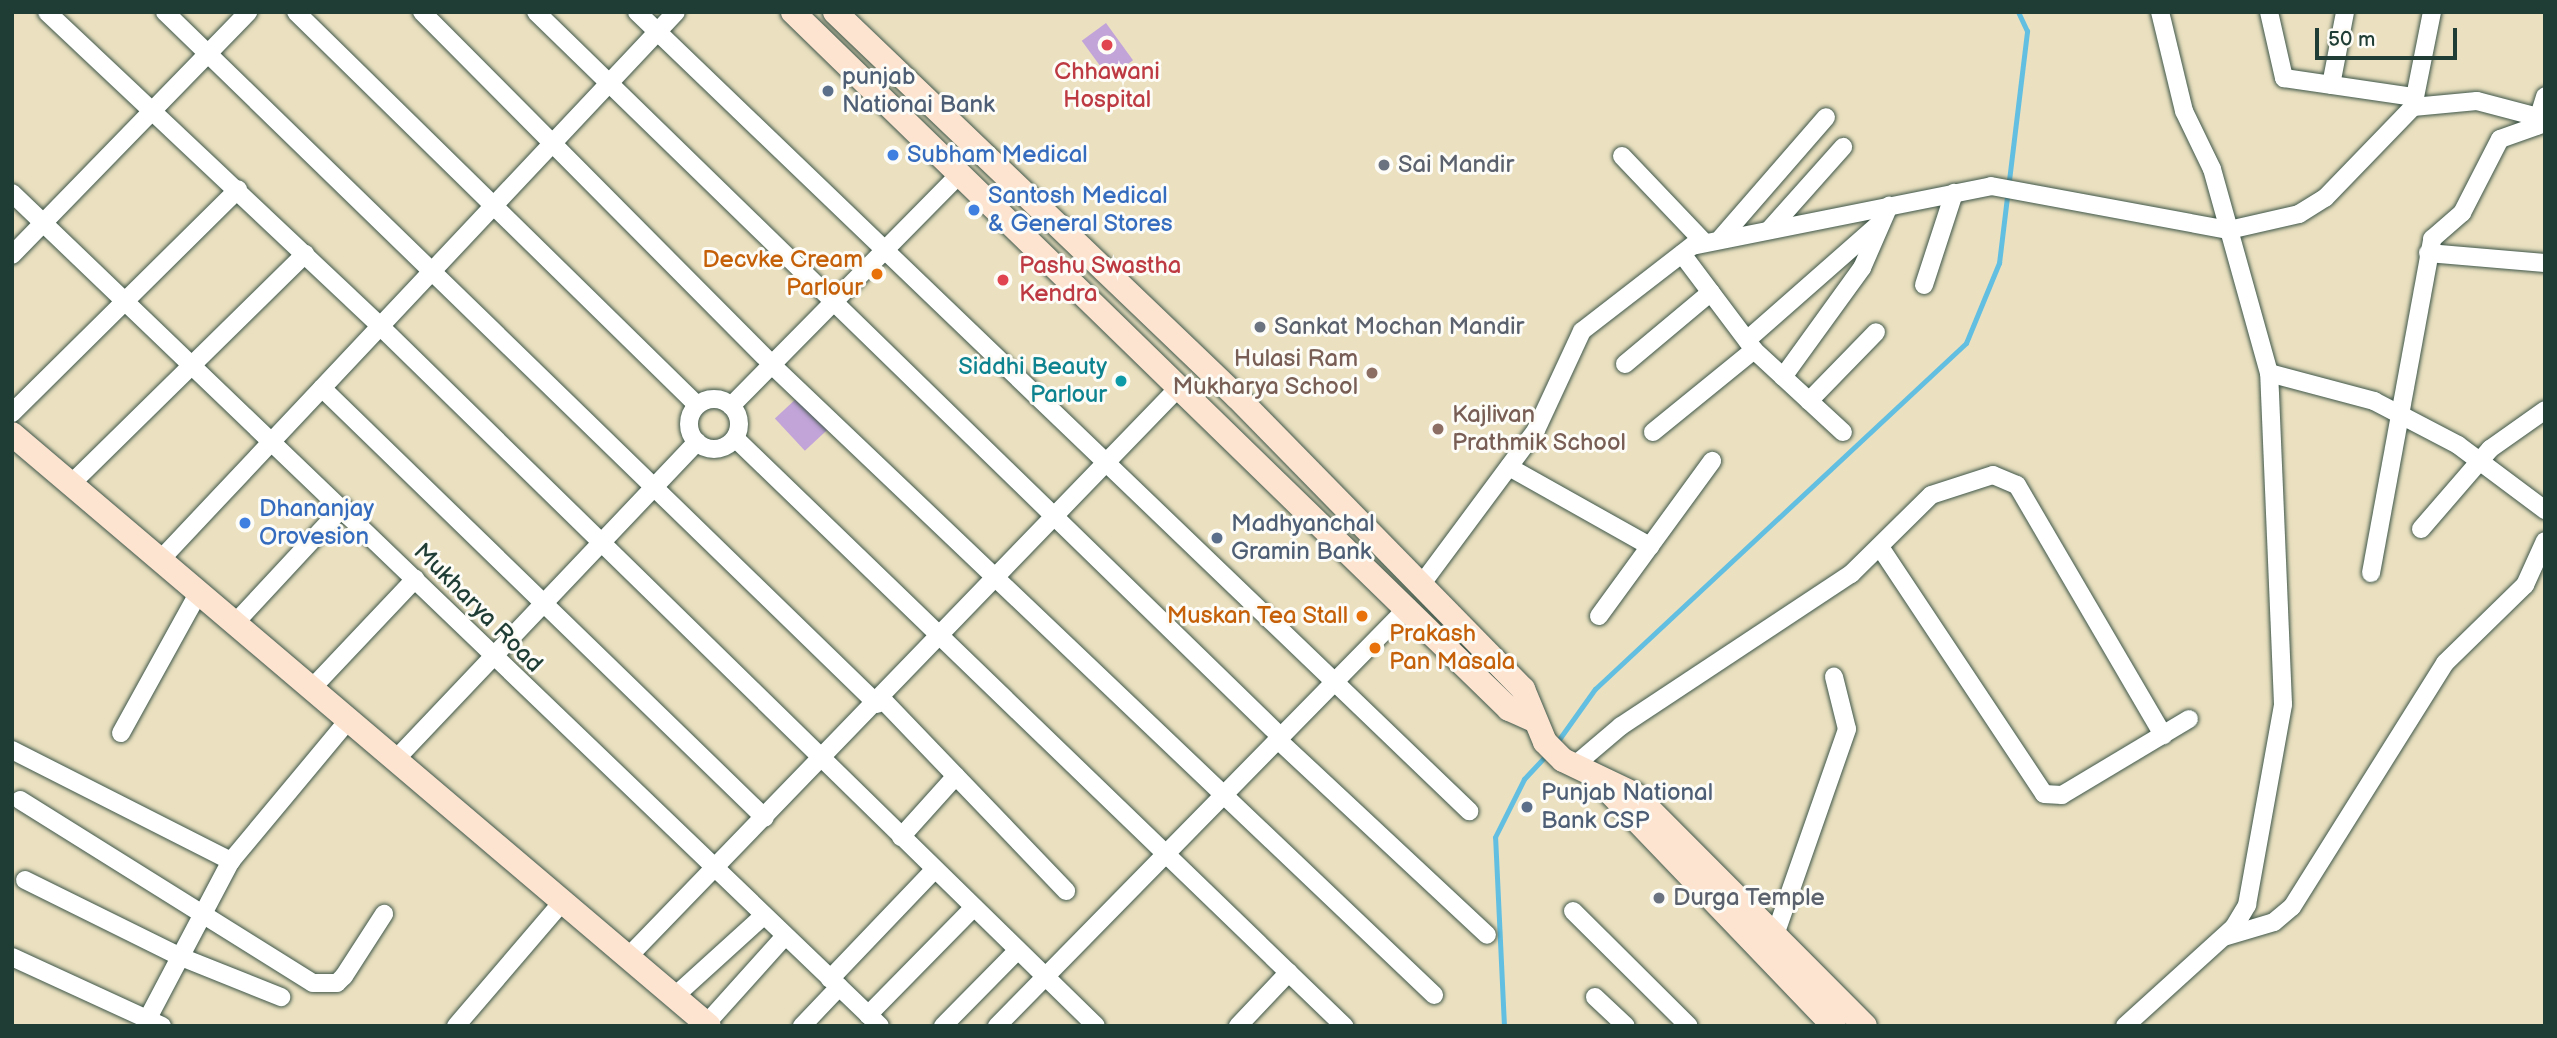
<!DOCTYPE html>
<style>
body{margin:0}
#map{position:relative;width:2557px;height:1038px;overflow:hidden;background:#ebe1c0;font-family:"Balsamiq Sans",sans-serif}
div>[style]{position:absolute}
.stream>*{height:5px;margin:-2.5px;padding:0 2.5px;transform-origin:2.5px;border-radius:2.5px;background:#63bfe1}
.building>*{inset:0;background:#c2a4d9;transform-origin:0 0}
.roads{filter:drop-shadow(0 0 2px #3e5649) drop-shadow(0 0 2px #3e5649)}
.street>*{height:18px;margin:-9px;padding:0 9px;transform-origin:9px;border-radius:9px;background:#fff}
.street>.ring{margin:-9px;padding:0;box-sizing:content-box;background:none;border:18px solid #fff;border-radius:50%}
.secondary>*{height:24px;margin:-12px;padding:0 12px;transform-origin:12px;border-radius:12px;background:#fde4d1}
.dots>*{width:19px;height:19px;translate:-50% -50%;box-sizing:border-box;border:4px solid #fdfcf7;border-radius:50%}
span{translate:-50% -50%;white-space:nowrap;text-align:center;line-height:1.15;-webkit-text-stroke:6px #fdfcf7;paint-order:stroke}
.health-label{font-size:24px;color:#be3a42}
.left{translate:0 -50%;text-align:left}
.service-label{font-size:24px;color:#4e5e75}
.shop-label{font-size:24px;color:#366cbe}
.worship-label{font-size:24px;color:#5b616d}
.food-label{font-size:24px;color:#c56008}
.right{translate:-100% -50%;text-align:right}
.education-label{font-size:24px;color:#785e54}
.culture-label{font-size:24px;color:#0d838f}
.street-label{font-size:24px;color:#1f3d34}
.frame{position:absolute;inset:0;border:14px solid #1f3d34;pointer-events:none}
.scale{position:absolute;left:2315px;top:28px;width:142px;height:32px;box-sizing:border-box;border:4px solid #1f3d34;border-top:0;padding-left:9px;font-size:21px;line-height:24px;white-space:nowrap;color:#1f3d34;-webkit-text-stroke:5px #fdfcf7;paint-order:stroke}
</style>
<div id="map">
<div class="stream">
<div style="left:1555px;top:745px;width:69px;rotate:-54.5deg"></div>
<div style="left:1595px;top:689px;width:507px;rotate:-43deg"></div>
<div style="left:1966px;top:343px;width:87px;rotate:-67.6deg"></div>
<div style="left:1999px;top:263px;width:234px;rotate:-83.1deg"></div>
<div style="left:2027px;top:31px;width:21px;rotate:-115deg"></div>
<div style="left:1504px;top:1026px;width:189px;rotate:-92.7deg"></div>
<div style="left:1495px;top:837px;width:65px;rotate:-63.4deg"></div>
<div style="left:1524px;top:779px;width:33px;rotate:-47deg"></div>
</div>
<div class="building">
<div style="left:1106px;top:23px;width:46px;height:30px;rotate:54deg"></div>
<div style="left:799px;top:396px;width:44px;height:33px;rotate:47deg"></div>
</div>
<div class="roads">
<div class="street">
<div style="left:47px;top:12px;width:458px;rotate:43.3deg"></div>
<div style="left:380px;top:326px;width:1001px;rotate:44.35deg"></div>
<div style="left:165px;top:12px;width:993px;rotate:44.18deg"></div>
<div style="left:296px;top:12px;width:561px;rotate:44.42deg"></div>
<div style="left:422px;top:12px;width:497px;rotate:45.2deg"></div>
<div style="left:772px;top:365px;width:914px;rotate:43.58deg"></div>
<div style="left:536px;top:12px;width:1038px;rotate:44.22deg"></div>
<div style="left:637px;top:12px;width:1154px;rotate:43.84deg"></div>
<div style="left:2269px;top:12px;width:68px;rotate:77.2deg"></div>
<div style="left:2284px;top:78px;width:132px;rotate:8.3deg"></div>
<div style="left:2331px;top:85px;width:74px;rotate:-79.1deg"></div>
<div style="left:2413px;top:107px;width:64px;rotate:-5.4deg"></div>
<div style="left:2477px;top:101px;width:63px;rotate:14.7deg"></div>
<div style="left:2536px;top:126px;width:31px;rotate:-73deg"></div>
<div style="left:1622px;top:156px;width:119px;rotate:46.4deg"></div>
<div style="left:12px;top:193px;width:1203px;rotate:43.82deg"></div>
<div style="left:1770px;top:229px;width:110px;rotate:-48.3deg"></div>
<div style="left:1721px;top:238px;width:160px;rotate:-49deg"></div>
<div style="left:2428px;top:253px;width:117px;rotate:4.9deg"></div>
<div style="left:1682px;top:254px;width:120px;rotate:53.1deg"></div>
<div style="left:1754px;top:350px;width:121px;rotate:42.7deg"></div>
<div style="left:12px;top:255px;width:339px;rotate:-45.8deg"></div>
<div style="left:1924px;top:285px;width:97px;rotate:-71.9deg"></div>
<div style="left:1747px;top:340px;width:176px;rotate:-41.3deg"></div>
<div style="left:1625px;top:364px;width:112px;rotate:-39.9deg"></div>
<div style="left:2269px;top:373px;width:109px;rotate:14.9deg"></div>
<div style="left:2374px;top:401px;width:95px;rotate:27.6deg"></div>
<div style="left:2458px;top:445px;width:109px;rotate:36.8deg"></div>
<div style="left:1783px;top:377px;width:135px;rotate:-54.1deg"></div>
<div style="left:1862px;top:268px;width:68px;rotate:-66.5deg"></div>
<div style="left:322px;top:388px;width:617px;rotate:44.15deg"></div>
<div class="ring" style="left:689px;top:399px;width:32px;height:32px"></div>
<div style="left:1809px;top:401px;width:96px;rotate:-45.8deg"></div>
<div style="left:731px;top:406px;width:326px;rotate:-45.4deg"></div>
<div style="left:12px;top:413px;width:318px;rotate:-44.7deg"></div>
<div style="left:1653px;top:432px;width:130px;rotate:-39.1deg"></div>
<div style="left:735px;top:438px;width:847px;rotate:43.99deg"></div>
<div style="left:1509px;top:467px;width:162px;rotate:29.3deg"></div>
<div style="left:72px;top:483px;width:327px;rotate:-44.5deg"></div>
<div style="left:2421px;top:529px;width:106px;rotate:-49.2deg"></div>
<div style="left:2490px;top:449px;width:67px;rotate:-35.3deg"></div>
<div style="left:1880px;top:547px;width:296px;rotate:56.4deg"></div>
<div style="left:2044px;top:794px;width:18px;rotate:3deg"></div>
<div style="left:2062px;top:795px;width:148px;rotate:-30.9deg"></div>
<div style="left:163px;top:557px;width:748px;rotate:-46.73deg"></div>
<div style="left:2371px;top:573px;width:340px;rotate:-79.6deg"></div>
<div style="left:2432px;top:239px;width:40px;rotate:-41deg"></div>
<div style="left:2462px;top:213px;width:83px;rotate:-62.8deg"></div>
<div style="left:2500px;top:139px;width:48px;rotate:-19.6deg"></div>
<div style="left:1421px;top:585px;width:193px;rotate:-53.4deg"></div>
<div style="left:1536px;top:430px;width:109px;rotate:-65.1deg"></div>
<div style="left:1582px;top:331px;width:139px;rotate:-37.7deg"></div>
<div style="left:1692px;top:246px;width:305px;rotate:-11.3deg"></div>
<div style="left:1991px;top:186px;width:242px;rotate:10.5deg"></div>
<div style="left:2229px;top:230px;width:72px;rotate:-12.9deg"></div>
<div style="left:2299px;top:214px;width:31px;rotate:-32deg"></div>
<div style="left:2325px;top:198px;width:127px;rotate:-46deg"></div>
<div style="left:2413px;top:107px;width:97px;rotate:-78.7deg"></div>
<div style="left:1599px;top:616px;width:192px;rotate:-53.9deg"></div>
<div style="left:237px;top:621px;width:156px;rotate:-47.1deg"></div>
<div style="left:313px;top:687px;width:149px;rotate:-46.6deg"></div>
<div style="left:882px;top:699px;width:266px;rotate:46.2deg"></div>
<div style="left:121px;top:733px;width:163px;rotate:-61.1deg"></div>
<div style="left:1277px;top:739px;width:287px;rotate:43deg"></div>
<div style="left:12px;top:750px;width:246px;rotate:26.9deg"></div>
<div style="left:397px;top:758px;width:436px;rotate:-46.5deg"></div>
<div style="left:1575px;top:765px;width:60px;rotate:-40.3deg"></div>
<div style="left:1621px;top:726px;width:276px;rotate:-33.5deg"></div>
<div style="left:1851px;top:574px;width:112px;rotate:-44.6deg"></div>
<div style="left:1931px;top:495px;width:65px;rotate:-17.9deg"></div>
<div style="left:1993px;top:475px;width:26px;rotate:23deg"></div>
<div style="left:2017px;top:485px;width:290px;rotate:59.7deg"></div>
<div style="left:20px;top:800px;width:345px;rotate:32deg"></div>
<div style="left:313px;top:983px;width:24px"></div>
<div style="left:337px;top:983px;width:10px;rotate:-45deg"></div>
<div style="left:344px;top:976px;width:74px;rotate:-57.2deg"></div>
<div style="left:901px;top:837px;width:82px;rotate:-48deg"></div>
<div style="left:25px;top:880px;width:174px;rotate:26.3deg"></div>
<div style="left:181px;top:957px;width:108px;rotate:21.8deg"></div>
<div style="left:1573px;top:911px;width:163px;rotate:44.8deg"></div>
<div style="left:1775px;top:935px;width:218px;rotate:-70.7deg"></div>
<div style="left:1847px;top:729px;width:54px;rotate:-104deg"></div>
<div style="left:2224px;top:937px;width:52px;rotate:-16.7deg"></div>
<div style="left:2274px;top:922px;width:23px;rotate:-40deg"></div>
<div style="left:2292px;top:907px;width:288px;rotate:-57.9deg"></div>
<div style="left:2445px;top:663px;width:112px;rotate:-44.3deg"></div>
<div style="left:2525px;top:585px;width:48px;rotate:-65.6deg"></div>
<div style="left:12px;top:957px;width:165px;rotate:24.7deg"></div>
<div style="left:628px;top:957px;width:794px;rotate:-45.97deg"></div>
<div style="left:830px;top:979px;width:151px;rotate:-46.3deg"></div>
<div style="left:675px;top:996px;width:118px;rotate:-42.2deg"></div>
<div style="left:1595px;top:997px;width:42px;rotate:43.1deg"></div>
<div style="left:868px;top:1015px;width:150px;rotate:-45.5deg"></div>
<div style="left:147px;top:1020px;width:180px;rotate:-62.2deg"></div>
<div style="left:231px;top:861px;width:186px;rotate:-50.2deg"></div>
<div style="left:706px;top:1024px;width:117px;rotate:-48.1deg"></div>
<div style="left:456px;top:1026px;width:165px;rotate:-49.4deg"></div>
<div style="left:802px;top:1026px;width:54px;rotate:-46.5deg"></div>
<div style="left:943px;top:1026px;width:105px;rotate:-45.4deg"></div>
<div style="left:997px;top:1026px;width:587px;rotate:-45.55deg"></div>
<div style="left:1238px;top:1026px;width:74px;rotate:-46.6deg"></div>
<div style="left:2125px;top:1026px;width:147px;rotate:-42.2deg"></div>
<div style="left:2234px;top:927px;width:26px;rotate:-59deg"></div>
<div style="left:2247px;top:905px;width:204px;rotate:-79.8deg"></div>
<div style="left:2283px;top:704px;width:331px;rotate:-92.4deg"></div>
<div style="left:2269px;top:373px;width:212px;rotate:-105.6deg"></div>
<div style="left:2212px;top:169px;width:64px;rotate:-115.8deg"></div>
<div style="left:2184px;top:111px;width:102px;rotate:-103.6deg"></div>
</div>
<div class="secondary">
<div style="left:793px;top:12px;width:999px;rotate:44.23deg"></div>
<div style="left:1509px;top:709px;width:27px;rotate:24deg"></div>
<div style="left:835px;top:12px;width:557px;rotate:43.76deg"></div>
<div style="left:1237px;top:397px;width:409px;rotate:45.6deg"></div>
<div style="left:1523px;top:689px;width:57px;rotate:67.5deg"></div>
<div style="left:1545px;top:742px;width:25px;rotate:45deg"></div>
<div style="left:1563px;top:760px;width:79px;rotate:25.6deg"></div>
<div style="left:1634px;top:794px;width:327px;rotate:45.1deg"></div>
<div style="left:12px;top:434px;width:914px;rotate:40.34deg"></div>
<div style="left:1598px;top:780px;width:341px;rotate:46.2deg"></div>
</div>
</div>
<div class="dots">
<div style="left:1107px;top:45px;background:#e0444e"></div>
<div style="left:828px;top:91px;background:#5c6f8a"></div>
<div style="left:893px;top:155px;background:#3f7fe0"></div>
<div style="left:1384px;top:165px;background:#6b7280"></div>
<div style="left:974px;top:210px;background:#3f7fe0"></div>
<div style="left:877px;top:274px;background:#e8710a"></div>
<div style="left:1003px;top:280px;background:#e0444e"></div>
<div style="left:1260px;top:327px;background:#6b7280"></div>
<div style="left:1372px;top:373px;background:#8d6e63"></div>
<div style="left:1121px;top:381px;background:#0f9aa8"></div>
<div style="left:1438px;top:429px;background:#8d6e63"></div>
<div style="left:245px;top:523px;background:#3f7fe0"></div>
<div style="left:1217px;top:538px;background:#5c6f8a"></div>
<div style="left:1362px;top:616px;background:#e8710a"></div>
<div style="left:1375px;top:648px;background:#e8710a"></div>
<div style="left:1527px;top:807px;background:#5c6f8a"></div>
<div style="left:1659px;top:898px;background:#6b7280"></div>
</div>
<div class="health-label">
<span style="left:1107px;top:86px">Chhawani<br>Hospital</span>
<span class="left" style="left:1019px;top:280px">Pashu Swastha<br>Kendra</span>
</div>
<div class="service-label">
<span class="left" style="left:842px;top:91px">punjab<br>Nationai Bank</span>
<span class="left" style="left:1231px;top:538px">Madhyanchal<br>Gramin Bank</span>
<span class="left" style="left:1541px;top:807px">Punjab National<br>Bank CSP</span>
</div>
<div class="shop-label">
<span class="left" style="left:907px;top:155px">Subham Medical</span>
<span class="left" style="left:988px;top:210px">Santosh Medical<br>&amp; General Stores</span>
<span class="left" style="left:259px;top:523px">Dhananjay<br>Orovesion</span>
</div>
<div class="worship-label">
<span class="left" style="left:1398px;top:165px">Sai Mandir</span>
<span class="left" style="left:1274px;top:327px">Sankat Mochan Mandir</span>
<span class="left" style="left:1673px;top:898px">Durga Temple</span>
</div>
<div class="food-label">
<span class="right" style="left:863px;top:274px">Decvke Cream<br>Parlour</span>
<span class="right" style="left:1348px;top:616px">Muskan Tea Stall</span>
<span class="left" style="left:1389px;top:648px">Prakash<br>Pan Masala</span>
</div>
<div class="education-label">
<span class="right" style="left:1358px;top:373px">Hulasi Ram<br>Mukharya School</span>
<span class="left" style="left:1452px;top:429px">Kajlivan<br>Prathmik School</span>
</div>
<div class="culture-label">
<span class="right" style="left:1107px;top:381px">Siddhi Beauty<br>Parlour</span>
</div>
<div class="street-label">
<span style="left:478px;top:608px;rotate:45deg">Mukharya Road</span>
</div>
<div class="frame"></div>
<div class="scale">50 m</div>
</div>
